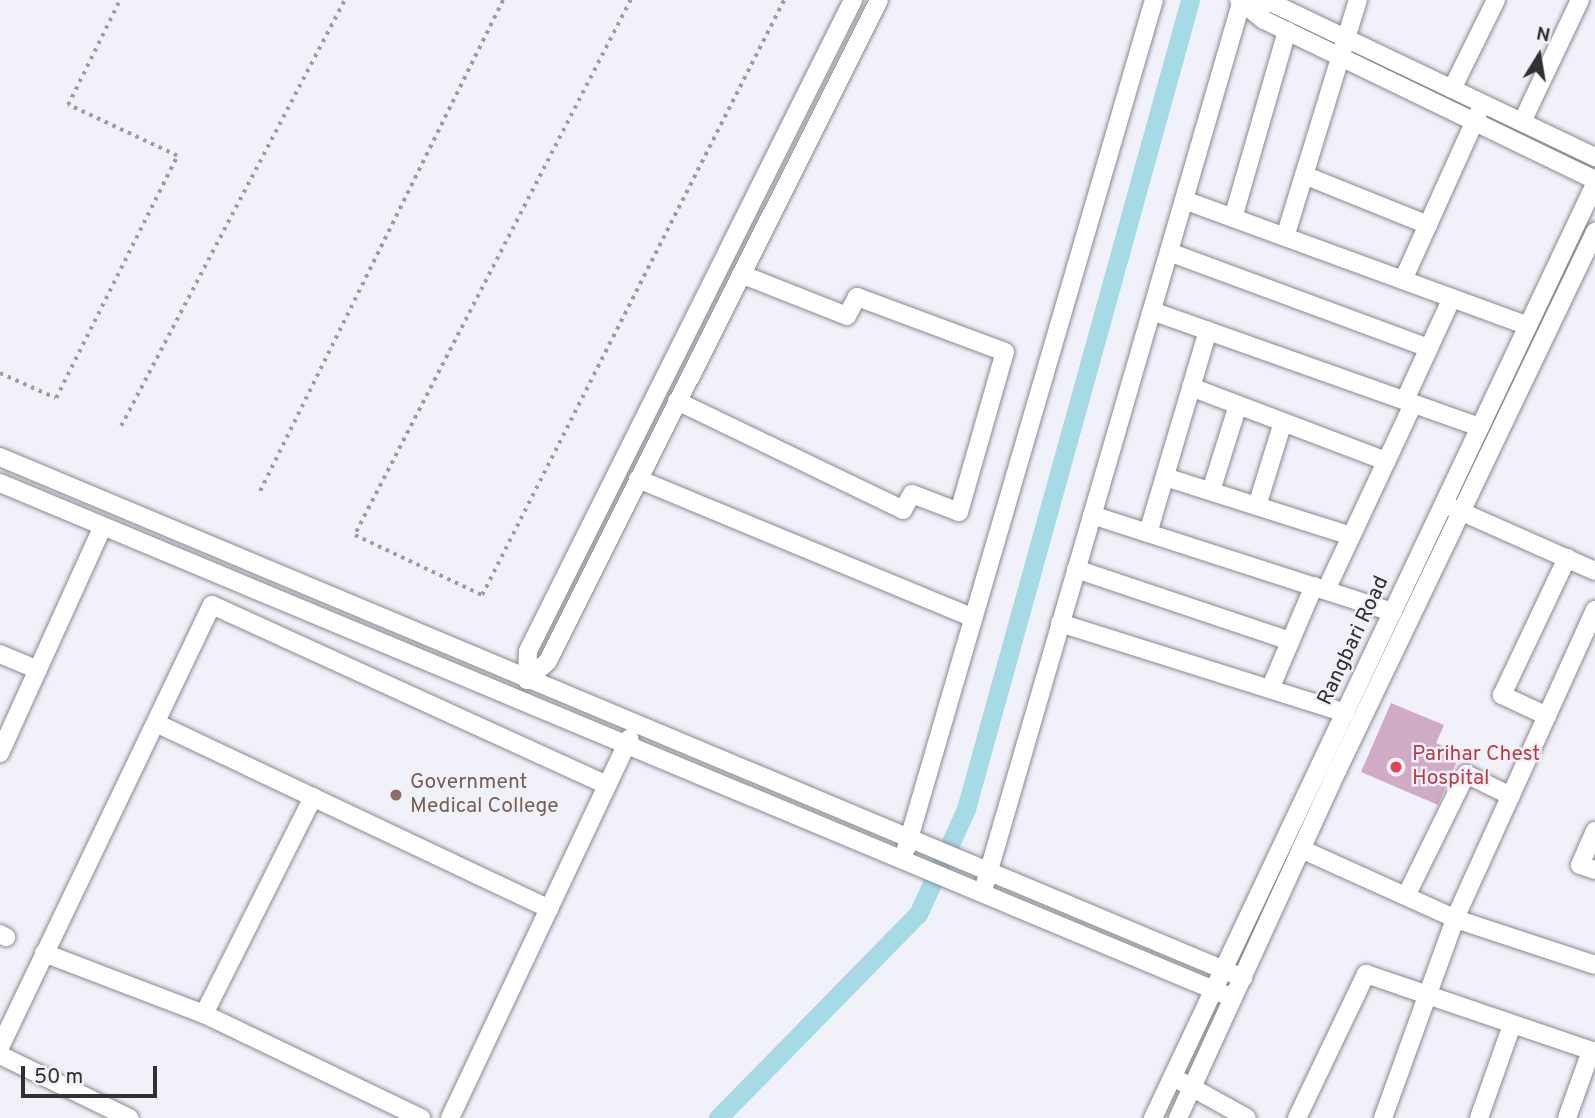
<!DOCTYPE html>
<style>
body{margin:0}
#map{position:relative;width:1595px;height:1118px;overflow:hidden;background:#f1f1fa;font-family:Overpass,sans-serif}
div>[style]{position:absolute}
.canal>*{height:19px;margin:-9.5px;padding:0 9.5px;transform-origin:9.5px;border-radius:9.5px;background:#a6dbe5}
.building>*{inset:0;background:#cfabc6}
.path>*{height:3.5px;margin-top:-1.75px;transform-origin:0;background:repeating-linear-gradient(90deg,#9c9ca2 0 3.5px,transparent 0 8.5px)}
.roads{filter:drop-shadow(0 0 2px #898a91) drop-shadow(0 0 2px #898a91)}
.minor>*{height:18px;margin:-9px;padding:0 9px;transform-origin:9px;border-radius:9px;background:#fff}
.dots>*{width:19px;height:19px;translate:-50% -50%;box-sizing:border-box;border:4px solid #f1f1fa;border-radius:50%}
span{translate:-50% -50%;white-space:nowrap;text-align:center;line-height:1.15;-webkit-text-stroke:5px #f1f1fa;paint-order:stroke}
.street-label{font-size:21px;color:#313134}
.health-label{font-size:21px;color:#be3a42}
.left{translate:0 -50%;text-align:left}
.education-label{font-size:21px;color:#785e54}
.north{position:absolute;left:1504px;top:21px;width:70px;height:70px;-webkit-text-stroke:5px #f1f1fa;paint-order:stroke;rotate:11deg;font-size:19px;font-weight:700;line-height:28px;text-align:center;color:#313134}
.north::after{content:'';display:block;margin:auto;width:24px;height:32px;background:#313134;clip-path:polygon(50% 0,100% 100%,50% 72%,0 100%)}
.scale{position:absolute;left:21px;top:1066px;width:136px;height:32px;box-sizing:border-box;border:4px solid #313134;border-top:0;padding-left:9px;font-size:21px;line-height:24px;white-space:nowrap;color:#313134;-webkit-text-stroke:5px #f1f1fa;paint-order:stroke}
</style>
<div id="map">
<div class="canal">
<div style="left:718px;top:1118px;width:286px;rotate:-45.6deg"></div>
<div style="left:918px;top:914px;width:115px;rotate:-65.4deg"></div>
<div style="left:966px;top:809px;width:839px;rotate:-74.52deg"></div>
</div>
<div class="building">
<div style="clip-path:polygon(1391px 703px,1444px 725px,1436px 743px,1460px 754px,1438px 805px,1361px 772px)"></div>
</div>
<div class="path">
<div style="left:631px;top:0;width:602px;rotate:117.29deg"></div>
<div style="left:355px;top:535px;width:140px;rotate:25.3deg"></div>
<div style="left:482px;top:595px;width:667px;rotate:-63.09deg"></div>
<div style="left:0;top:373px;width:61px;rotate:24.1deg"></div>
<div style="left:56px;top:398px;width:271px;rotate:-63.4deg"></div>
<div style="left:177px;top:156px;width:120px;rotate:-154.9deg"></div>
<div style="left:68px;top:105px;width:117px;rotate:-63.7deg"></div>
<div style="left:121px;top:426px;width:481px;rotate:-62.3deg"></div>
<div style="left:260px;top:491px;width:548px;rotate:-63.67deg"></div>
</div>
<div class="roads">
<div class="minor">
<div style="left:1239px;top:0;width:32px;rotate:39deg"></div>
<div style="left:1264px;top:20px;width:368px;rotate:25.8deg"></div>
<div style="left:1242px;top:2px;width:30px;rotate:2deg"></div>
<div style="left:1272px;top:3px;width:358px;rotate:25.5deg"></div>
<div style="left:1452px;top:89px;width:99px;rotate:-63.7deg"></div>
<div style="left:1522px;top:122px;width:135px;rotate:-64.6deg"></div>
<div style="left:1304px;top:175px;width:134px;rotate:22deg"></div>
<div style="left:1184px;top:200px;width:366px;rotate:20.1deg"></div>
<div style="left:1233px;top:218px;width:195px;rotate:-73.9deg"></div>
<div style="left:1285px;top:237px;width:248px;rotate:-72.9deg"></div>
<div style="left:1169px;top:252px;width:277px;rotate:20.3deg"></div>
<div style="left:1403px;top:280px;width:182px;rotate:-65.7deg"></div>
<div style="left:1152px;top:311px;width:348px;rotate:19.5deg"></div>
<div style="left:1191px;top:387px;width:209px;rotate:20.8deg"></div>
<div style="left:1405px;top:400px;width:112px;rotate:-65.3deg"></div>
<div style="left:677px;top:401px;width:251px;rotate:25.7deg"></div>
<div style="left:903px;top:510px;width:18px;rotate:-61deg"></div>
<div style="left:912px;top:494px;width:50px;rotate:21deg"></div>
<div style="left:959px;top:512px;width:166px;rotate:-74deg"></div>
<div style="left:1005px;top:352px;width:158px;rotate:-159.6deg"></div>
<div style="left:857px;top:297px;width:21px;rotate:118deg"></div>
<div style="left:847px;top:316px;width:114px;rotate:-158.4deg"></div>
<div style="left:0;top:457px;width:1348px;rotate:22.74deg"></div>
<div style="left:1165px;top:477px;width:195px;rotate:17.6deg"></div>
<div style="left:638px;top:479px;width:363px;rotate:22.5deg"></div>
<div style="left:0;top:483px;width:1336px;rotate:22.67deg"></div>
<div style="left:1211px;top:491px;width:90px;rotate:-72.6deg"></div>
<div style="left:1257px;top:506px;width:88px;rotate:-72.8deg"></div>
<div style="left:1453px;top:508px;width:155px;rotate:23.9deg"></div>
<div style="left:1092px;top:515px;width:316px;rotate:17.9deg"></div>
<div style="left:1148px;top:533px;width:211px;rotate:-73.5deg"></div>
<div style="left:1076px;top:569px;width:226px;rotate:18.6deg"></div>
<div style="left:1326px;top:590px;width:205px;rotate:-64.9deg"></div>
<div style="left:1060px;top:623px;width:299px;rotate:17.5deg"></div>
<div style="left:0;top:654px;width:41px;rotate:22.8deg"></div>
<div style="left:527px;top:680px;width:28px;rotate:-42deg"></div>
<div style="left:548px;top:661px;width:739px;rotate:-63.4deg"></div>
<div style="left:527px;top:680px;width:29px;rotate:-88deg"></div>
<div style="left:528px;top:651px;width:728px;rotate:-63.47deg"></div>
<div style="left:1270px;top:689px;width:112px;rotate:-66.9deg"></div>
<div style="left:1547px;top:716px;width:50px;rotate:-155deg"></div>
<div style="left:1502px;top:695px;width:152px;rotate:-64.6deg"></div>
<div style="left:156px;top:723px;width:435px;rotate:25.3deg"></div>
<div style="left:0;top:753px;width:249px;rotate:-65.6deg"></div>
<div style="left:1595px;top:831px;width:37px;rotate:114deg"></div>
<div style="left:1580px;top:865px;width:16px;rotate:18deg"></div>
<div style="left:906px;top:849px;width:884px;rotate:-73.72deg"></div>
<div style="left:1301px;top:849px;width:170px;rotate:24.3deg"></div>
<div style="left:1456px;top:919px;width:146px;rotate:18.3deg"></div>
<div style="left:985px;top:884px;width:921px;rotate:-73.79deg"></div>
<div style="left:1406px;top:896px;width:136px;rotate:-63.8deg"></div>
<div style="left:1466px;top:774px;width:50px;rotate:26.1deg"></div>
<div style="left:0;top:934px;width:7px;rotate:27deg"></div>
<div style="left:44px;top:953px;width:171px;rotate:20.9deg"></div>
<div style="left:204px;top:1014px;width:241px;rotate:25.6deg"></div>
<div style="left:204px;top:1014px;width:243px;rotate:-63.3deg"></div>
<div style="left:0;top:1047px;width:490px;rotate:-64.4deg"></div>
<div style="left:212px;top:605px;width:434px;rotate:24.5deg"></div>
<div style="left:0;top:1055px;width:144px;rotate:26deg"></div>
<div style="left:1182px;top:1082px;width:74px;rotate:29deg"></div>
<div style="left:450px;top:1118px;width:420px;rotate:-64.7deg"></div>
<div style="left:1153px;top:1118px;width:1033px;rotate:-64.67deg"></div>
<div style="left:1178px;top:1118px;width:382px;rotate:-65.4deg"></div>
<div style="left:1337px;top:771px;width:598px;rotate:-64.42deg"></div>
<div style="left:1297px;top:1118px;width:160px;rotate:-64.4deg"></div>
<div style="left:1366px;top:974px;width:242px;rotate:18.8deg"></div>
<div style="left:1383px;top:1118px;width:217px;rotate:-70.1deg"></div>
<div style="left:1457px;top:914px;width:334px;rotate:-65.6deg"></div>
<div style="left:1479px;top:1118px;width:99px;rotate:-70.5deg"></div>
<div style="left:1567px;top:1118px;width:71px;rotate:-70.3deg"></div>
</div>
</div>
<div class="dots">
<div style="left:1396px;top:767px;background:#e0444e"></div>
<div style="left:396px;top:795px;background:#8d6e63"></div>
</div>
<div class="street-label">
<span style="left:1354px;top:641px;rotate:-65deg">Rangbari Road</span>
</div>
<div class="health-label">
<span class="left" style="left:1412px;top:767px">Parihar Chest<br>Hospital</span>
</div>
<div class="education-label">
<span class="left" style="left:410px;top:795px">Government<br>Medical College</span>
</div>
<div class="north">N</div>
<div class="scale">50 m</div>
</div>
